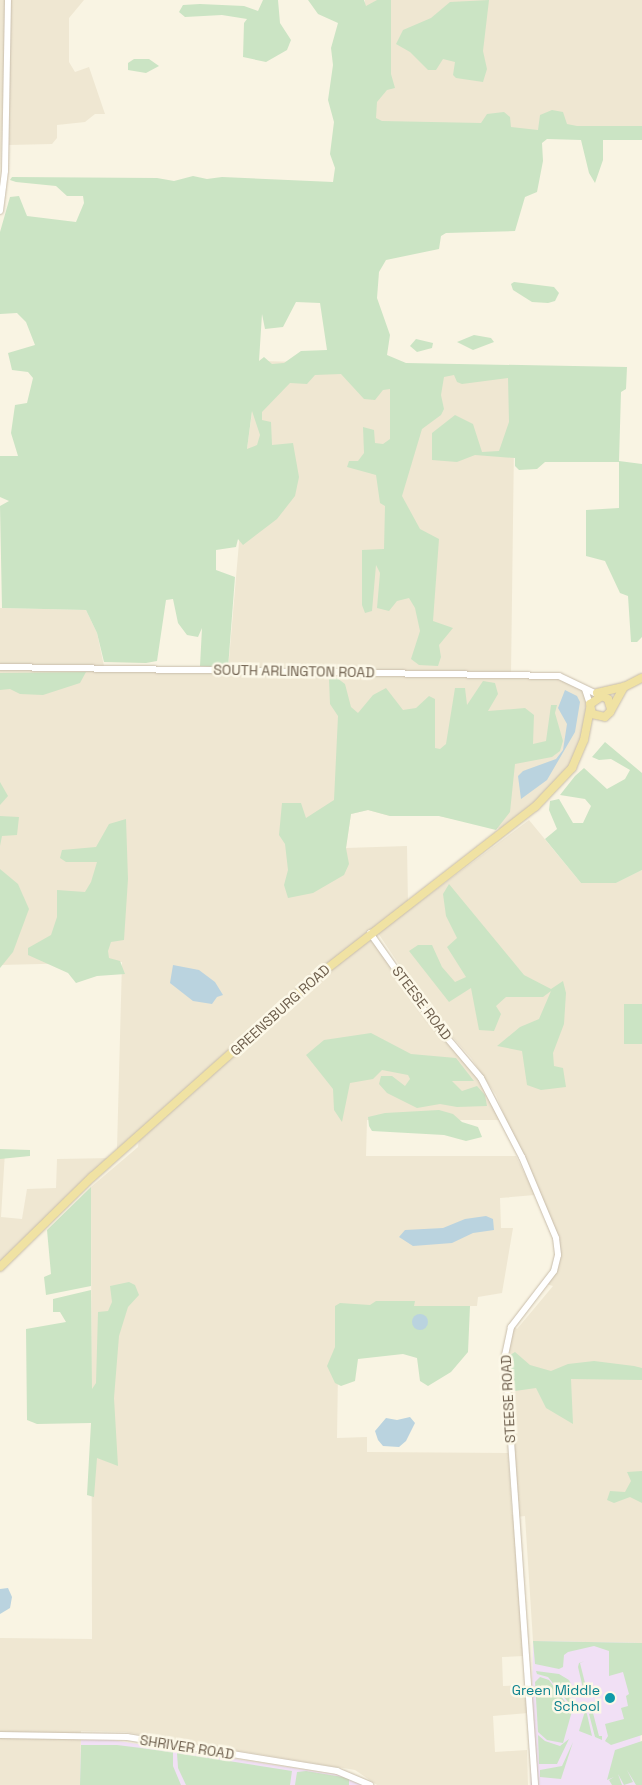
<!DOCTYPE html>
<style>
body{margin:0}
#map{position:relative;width:642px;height:1785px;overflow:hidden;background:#f9f4e3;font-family:"Space Grotesk",sans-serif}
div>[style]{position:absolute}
.residential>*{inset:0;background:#efe7d2;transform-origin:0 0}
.education>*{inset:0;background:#f1e0f5;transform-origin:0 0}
.green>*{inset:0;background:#cbe4c4;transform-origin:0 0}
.water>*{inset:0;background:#bad3df}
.round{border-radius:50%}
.roads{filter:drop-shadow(0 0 1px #c8bdab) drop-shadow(0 0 1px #c8bdab)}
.minor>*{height:6px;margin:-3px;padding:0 3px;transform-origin:3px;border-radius:3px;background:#fff}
.major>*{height:8px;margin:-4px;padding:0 4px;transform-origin:4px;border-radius:4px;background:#f0e2a3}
.dots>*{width:14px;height:14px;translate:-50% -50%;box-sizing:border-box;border:2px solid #fcf8e8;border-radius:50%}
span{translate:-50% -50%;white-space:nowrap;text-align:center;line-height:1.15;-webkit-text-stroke:5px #fcf8e8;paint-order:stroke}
.street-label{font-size:14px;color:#6d5e4c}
.culture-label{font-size:14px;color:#0d838f}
.right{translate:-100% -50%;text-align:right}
</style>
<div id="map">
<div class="residential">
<div style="clip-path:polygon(0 0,6px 0,0 180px)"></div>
<div style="clip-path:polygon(11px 0,84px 0,69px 18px,69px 62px,75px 72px,89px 67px,105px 114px,95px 114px,85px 122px,57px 125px,57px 138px,52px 144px,9px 145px)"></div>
<div style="left:365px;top:0;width:277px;height:135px"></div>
<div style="clip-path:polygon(259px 361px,515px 367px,511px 675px,559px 676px,585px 689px,589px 714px,572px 768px,506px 830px,439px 816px,390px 816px,368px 810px,351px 814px,346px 848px,407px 846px,408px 904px,370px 933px,124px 1149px,117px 1149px,122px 962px,0 965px,0 667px,228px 671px,247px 449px)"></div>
<div style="clip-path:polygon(0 608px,86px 610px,97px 633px,104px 666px,0 664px)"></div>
<div style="clip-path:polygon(529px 820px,581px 883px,616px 883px,642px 870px,642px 1643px,533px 1641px,525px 1516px,516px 1517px,524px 1656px,502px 1657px,503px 1686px,526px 1685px,528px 1713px,493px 1716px,495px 1752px,527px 1750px,528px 1785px,377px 1785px,355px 1770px,125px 1732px,81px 1731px,80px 1785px,0 1785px,0 1638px,92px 1639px,91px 1187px,138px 1147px,139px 1139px,304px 991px,369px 938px,478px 1079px,500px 1120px,367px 1120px,366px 1156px,516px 1156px,535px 1195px,500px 1198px,501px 1228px,513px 1228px,502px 1293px,478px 1297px,477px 1306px,339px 1307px,337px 1438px,367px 1437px,367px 1452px,508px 1453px,512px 1515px,516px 1514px,505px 1360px,512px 1325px,517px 1329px,553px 1286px,546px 1284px,558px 1249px,496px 1095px,471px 1058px,432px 1014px,378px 933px)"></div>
<div style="clip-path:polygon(0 1152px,5px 1152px,1px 1217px,22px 1219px,27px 1189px,56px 1188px,57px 1159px,113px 1158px,0 1267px)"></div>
</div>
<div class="education">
<div style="left:533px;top:1641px;width:109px;height:144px;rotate:1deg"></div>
<div style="clip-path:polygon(99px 1738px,352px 1777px,368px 1785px,80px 1785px,81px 1740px)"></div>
</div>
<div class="green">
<div style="clip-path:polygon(263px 0,278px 0,280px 23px,291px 40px,287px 50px,266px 62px,243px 57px,244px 23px,247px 19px,222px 15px,185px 17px,179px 12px,183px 5px,200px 4px,244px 6px,258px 11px)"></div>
<div style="clip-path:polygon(evenodd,308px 0,364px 0,366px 6px,377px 0,391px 0,391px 74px,395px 88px,387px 90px,377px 102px,376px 118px,382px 121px,481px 123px,487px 114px,504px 112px,510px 117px,511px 127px,538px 130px,540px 115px,552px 110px,563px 112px,567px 124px,577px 126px,642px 126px,642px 140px,603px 140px,603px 160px,595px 183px,589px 173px,581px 140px,547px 139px,542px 143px,543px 161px,537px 192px,525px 197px,515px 231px,446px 233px,441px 236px,439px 249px,386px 260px,379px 272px,377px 298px,390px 335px,387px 355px,406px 363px,627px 367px,626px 389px,621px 392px,619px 461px,642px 464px,642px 637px,637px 642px,631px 642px,628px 596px,620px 593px,605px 561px,586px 556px,586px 510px,619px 508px,619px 462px,545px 462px,537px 469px,519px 470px,515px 466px,515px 458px,475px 455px,457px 462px,432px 460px,432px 433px,455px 415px,473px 424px,482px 452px,499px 451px,509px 422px,508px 378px,462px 384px,457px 382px,454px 375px,444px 377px,441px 395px,444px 409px,441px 415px,422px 429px,402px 496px,420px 529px,439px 539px,433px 621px,453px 628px,439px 645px,441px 657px,438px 666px,419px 665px,411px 659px,420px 631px,415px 608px,409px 598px,397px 601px,389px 611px,377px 608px,380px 573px,376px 565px,372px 611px,365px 613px,362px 605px,362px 550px,384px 549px,385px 506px,380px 503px,376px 475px,347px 467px,349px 461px,358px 461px,364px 453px,363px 427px,374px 430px,375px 443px,383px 444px,390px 439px,390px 389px,383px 390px,375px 400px,364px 399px,341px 374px,315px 375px,307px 384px,290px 383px,262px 412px,262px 420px,271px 422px,272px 445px,293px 443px,299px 477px,295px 496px,277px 519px,243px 545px,238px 539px,236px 547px,216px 550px,216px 570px,235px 577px,228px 668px,200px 666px,202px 628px,198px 637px,187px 635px,178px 623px,173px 599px,166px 600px,157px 661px,146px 663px,104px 662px,97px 633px,86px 610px,2px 608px,0 506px,9px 501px,0 497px,0 456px,18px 456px,11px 433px,15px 405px,27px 403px,33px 378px,28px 372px,12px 370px,8px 353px,35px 345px,26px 322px,17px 313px,0 314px,0 232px,10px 197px,19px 196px,27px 216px,76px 222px,84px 203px,83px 196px,67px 196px,56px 186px,16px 182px,10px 180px,12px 177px,157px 178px,174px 181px,193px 176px,207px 179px,222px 177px,333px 182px,335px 168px,330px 154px,334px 122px,328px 100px,333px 65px,331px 48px,338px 23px,318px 14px,308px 0,296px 302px,320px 303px,327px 350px,301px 351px,284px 363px,272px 364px,264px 357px,259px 361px,262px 314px,265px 329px,283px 327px,296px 302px,308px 0,252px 411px,260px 435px,257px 445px,247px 449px,252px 411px)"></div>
<div style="clip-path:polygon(489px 0,483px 51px,487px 69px,483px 82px,456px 78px,453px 75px,455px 62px,443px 59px,436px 70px,428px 70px,410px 52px,396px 44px,403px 30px,431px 18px,450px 2px)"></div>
<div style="clip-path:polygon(134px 59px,149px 59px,159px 66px,146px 73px,128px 70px,128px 63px)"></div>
<div style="clip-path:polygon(514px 282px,554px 287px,559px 293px,555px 301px,548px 303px,532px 302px,513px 290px,511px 284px)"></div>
<div style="clip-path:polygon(474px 335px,491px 338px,494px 342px,473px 350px,457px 342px)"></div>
<div style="clip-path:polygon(416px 339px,433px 343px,432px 348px,417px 352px,410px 346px)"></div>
<div style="clip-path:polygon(86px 672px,80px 683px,43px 695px,20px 694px,10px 689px,0 690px,0 673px)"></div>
<div style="clip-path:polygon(337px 678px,345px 684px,351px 707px,358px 713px,373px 695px,386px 688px,403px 710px,416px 708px,429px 696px,435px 699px,435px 748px,440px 749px,446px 744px,455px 688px,465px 688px,467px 705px,483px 681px,495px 683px,498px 694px,488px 711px,525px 708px,534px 715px,533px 744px,546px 741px,551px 705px,557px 705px,555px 713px,563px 741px,560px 751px,552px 757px,515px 764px,510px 812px,496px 830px,439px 816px,390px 816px,368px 810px,351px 814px,346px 848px,349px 864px,344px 875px,313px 893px,288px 898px,284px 885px,288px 870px,285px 844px,279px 835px,282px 803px,301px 803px,306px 818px,334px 800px,338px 716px,330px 704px,329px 679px)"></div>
<div style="clip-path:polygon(605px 742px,642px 773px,642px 870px,616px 883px,581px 883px,545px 839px,557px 829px,549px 810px,550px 801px,559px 799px,573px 823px,583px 823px,591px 806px,585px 799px,560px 795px,575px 776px,584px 768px,607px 789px,625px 779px,630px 770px,611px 759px,599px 760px,592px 757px)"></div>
<div style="clip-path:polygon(0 782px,8px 796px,0 805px)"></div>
<div style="clip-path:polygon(0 816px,19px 817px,17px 835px,2px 836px,0 846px)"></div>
<div style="clip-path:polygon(126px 819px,128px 879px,124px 940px,111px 942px,108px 951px,109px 958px,120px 961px,125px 974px,97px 976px,76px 983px,68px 973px,28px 955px,28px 948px,51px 935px,57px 917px,57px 890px,85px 892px,91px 882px,97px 862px,66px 862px,60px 858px,62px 850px,96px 847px,109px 824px)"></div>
<div style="clip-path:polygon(0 869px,18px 884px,29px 909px,13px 952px,0 968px)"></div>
<div style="clip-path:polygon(449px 884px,524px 975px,551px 989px,563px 981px,566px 993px,564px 1024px,553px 1053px,554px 1066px,563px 1068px,566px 1087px,541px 1090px,527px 1085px,522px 1051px,497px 1046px,520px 1027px,539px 1019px,551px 991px,543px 997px,506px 997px,496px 1006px,501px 1014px,494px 1031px,479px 1030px,471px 988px,449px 1002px,409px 951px,418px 945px,432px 945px,442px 967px,455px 982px,466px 977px,447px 947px,457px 938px,446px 916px,443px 894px)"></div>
<div style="left:624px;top:1004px;width:18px;height:40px"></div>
<div style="clip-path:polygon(371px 1033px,411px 1054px,456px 1058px,474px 1081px,452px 1081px,462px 1091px,477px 1086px,485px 1095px,487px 1106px,457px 1107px,440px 1104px,417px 1108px,387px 1093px,379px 1084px,381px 1076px,392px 1076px,405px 1086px,410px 1079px,408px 1075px,382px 1070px,373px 1079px,350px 1083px,342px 1122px,334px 1110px,333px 1089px,306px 1055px,324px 1040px)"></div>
<div style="clip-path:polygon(439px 1110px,453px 1114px,462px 1122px,478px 1127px,482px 1137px,466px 1141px,444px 1135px,372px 1131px,369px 1126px,368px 1117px,385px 1113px)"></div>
<div style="clip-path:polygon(0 1149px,30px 1150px,30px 1156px,0 1159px)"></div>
<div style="clip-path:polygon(91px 1187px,91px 1286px,46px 1295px,44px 1277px,51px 1274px,47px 1230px)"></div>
<div style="clip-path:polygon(129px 1282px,135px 1285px,139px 1295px,128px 1307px,119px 1336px,114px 1398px,118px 1466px,97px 1458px,94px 1497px,87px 1495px,91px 1423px,37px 1424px,27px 1420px,26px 1329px,66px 1322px,60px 1312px,53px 1312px,53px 1299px,91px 1290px,92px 1389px,96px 1383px,98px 1312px,108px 1311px,112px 1302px,110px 1286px)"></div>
<div style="clip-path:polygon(376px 1301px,415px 1301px,414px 1306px,470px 1306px,468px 1352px,451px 1372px,428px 1386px,420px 1381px,417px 1358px,403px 1354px,358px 1359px,355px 1381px,341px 1386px,335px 1383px,327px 1366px,335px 1347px,335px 1306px,340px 1303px,370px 1305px)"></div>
<div style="clip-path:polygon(515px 1352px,530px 1365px,551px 1371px,568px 1364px,594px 1361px,634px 1366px,642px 1368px,642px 1380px,571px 1379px,573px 1424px,546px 1408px,536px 1388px,515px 1391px,509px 1369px,510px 1355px)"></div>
<div style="clip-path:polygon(642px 1471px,642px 1503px,630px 1497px,614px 1503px,607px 1500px,610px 1491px,625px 1492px,631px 1481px,627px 1472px)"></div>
<div style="clip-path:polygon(533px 1641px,642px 1643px,642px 1735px,611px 1745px,605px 1741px,608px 1736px,605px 1724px,624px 1719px,621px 1708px,628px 1706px,626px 1696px,629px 1694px,623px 1672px,609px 1676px,609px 1651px,594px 1646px,568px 1652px,564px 1655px,563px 1667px,559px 1669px,535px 1664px)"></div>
<div style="clip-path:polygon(585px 1661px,580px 1663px,588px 1695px,585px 1697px,578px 1667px,579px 1663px)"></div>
<div style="clip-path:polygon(536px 1671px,559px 1674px,569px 1680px,573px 1688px,569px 1689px,572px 1707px,576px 1707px,572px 1707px,548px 1677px,537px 1674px)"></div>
<div style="clip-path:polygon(540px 1677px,549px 1680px,572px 1711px,563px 1743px,547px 1740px,538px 1732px,535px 1682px)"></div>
<div style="clip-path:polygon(585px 1711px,587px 1714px,592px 1736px,579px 1731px)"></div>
<div style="clip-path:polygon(593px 1713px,599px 1736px,602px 1736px,602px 1740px,595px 1737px,589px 1714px)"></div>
<div style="clip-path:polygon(538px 1735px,545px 1741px,560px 1746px,569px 1739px,557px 1764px,539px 1764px)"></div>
<div style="clip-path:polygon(642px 1741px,642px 1785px,636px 1785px,627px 1770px,633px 1782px,624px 1785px,618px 1774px,622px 1785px,612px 1785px,609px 1780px,614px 1777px,607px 1780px,615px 1750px)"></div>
<div style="clip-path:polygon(573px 1742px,561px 1779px,540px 1777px,540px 1770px,562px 1766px)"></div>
<div style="clip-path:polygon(81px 1745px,117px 1745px,173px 1752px,173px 1766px,181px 1785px,80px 1785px)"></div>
<div style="clip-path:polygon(177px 1753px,292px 1771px,290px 1785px,186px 1785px,178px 1768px)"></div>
<div style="clip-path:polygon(306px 1771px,349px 1778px,349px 1785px,295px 1785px,297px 1772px)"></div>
</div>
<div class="water">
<div style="clip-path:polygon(565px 690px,577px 696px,580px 702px,575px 732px,547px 780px,521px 799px,518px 776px,523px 771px,556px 759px,563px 750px,567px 724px,558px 708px)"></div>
<div style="clip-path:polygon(173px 965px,199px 970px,215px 982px,223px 995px,217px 997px,212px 1004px,193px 1001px,170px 983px)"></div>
<div style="clip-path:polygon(486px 1216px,493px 1219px,494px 1230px,473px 1233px,452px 1243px,413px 1246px,399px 1237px,405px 1230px,443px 1228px,465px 1219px)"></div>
<div class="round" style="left:412px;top:1314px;width:16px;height:16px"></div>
<div style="clip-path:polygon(410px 1417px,415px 1423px,406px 1441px,399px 1447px,383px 1446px,378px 1440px,375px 1431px,386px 1418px,397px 1420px)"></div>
<div style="clip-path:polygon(8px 1588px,12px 1597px,10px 1608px,0 1614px,0 1589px)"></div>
</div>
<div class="roads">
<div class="minor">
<div style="left:0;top:211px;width:40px;rotate:-82.9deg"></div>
<div style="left:5px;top:171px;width:171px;rotate:-89deg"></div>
<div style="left:0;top:667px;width:559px;rotate:0.92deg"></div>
<div style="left:559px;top:676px;width:47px;rotate:25.5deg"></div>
<div style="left:585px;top:689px;width:16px;rotate:72deg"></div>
<div style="left:370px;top:933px;width:105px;rotate:54.7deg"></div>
<div style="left:431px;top:1019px;width:77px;rotate:49.7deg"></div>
<div style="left:481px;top:1078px;width:89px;rotate:62.6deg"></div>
<div style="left:522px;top:1157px;width:88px;rotate:67.2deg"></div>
<div style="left:556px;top:1238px;width:17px;rotate:83deg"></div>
<div style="left:558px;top:1255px;width:16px;rotate:104deg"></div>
<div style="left:554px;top:1271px;width:71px;rotate:127.5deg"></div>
<div style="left:511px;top:1327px;width:29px;rotate:102deg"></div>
<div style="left:505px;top:1355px;width:431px;rotate:86deg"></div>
<div style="left:0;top:1735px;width:127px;rotate:0.9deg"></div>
<div style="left:127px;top:1737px;width:213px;rotate:9.2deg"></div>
<div style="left:337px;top:1771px;width:36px;rotate:23deg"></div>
</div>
<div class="major">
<div style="left:597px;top:693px;width:28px;rotate:-13deg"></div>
<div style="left:611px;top:709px;width:10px;rotate:-107deg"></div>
<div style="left:608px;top:699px;width:7px;rotate:-153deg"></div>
<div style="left:602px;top:696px;width:14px;rotate:146deg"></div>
<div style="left:590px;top:704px;width:10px;rotate:79deg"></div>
<div style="left:592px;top:714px;width:13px;rotate:13deg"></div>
<div style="left:605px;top:717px;width:7px;rotate:-45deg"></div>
<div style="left:610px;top:712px;width:29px;rotate:-61deg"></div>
<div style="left:624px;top:687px;width:20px;rotate:-27deg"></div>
<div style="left:0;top:1267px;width:129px;rotate:-44.4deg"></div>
<div style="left:92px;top:1177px;width:299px;rotate:-41.7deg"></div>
<div style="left:315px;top:978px;width:279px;rotate:-37.9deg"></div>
<div style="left:535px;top:807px;width:54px;rotate:-46.5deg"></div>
<div style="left:572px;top:768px;width:30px;rotate:-67deg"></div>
<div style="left:584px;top:740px;width:32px;rotate:-79deg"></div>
</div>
</div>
<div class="dots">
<div style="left:610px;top:1698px;background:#0f9aa8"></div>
</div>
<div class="street-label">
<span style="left:294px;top:671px;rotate:1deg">SOUTH ARLINGTON ROAD</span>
<span style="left:422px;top:1003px;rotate:53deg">STEESE ROAD</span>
<span style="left:280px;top:1010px;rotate:-42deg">GREENSBURG ROAD</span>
<span style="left:508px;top:1399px;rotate:-93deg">STEESE ROAD</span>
<span style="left:187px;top:1747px;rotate:9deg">SHRIVER ROAD</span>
</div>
<div class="culture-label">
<span class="right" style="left:600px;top:1698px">Green Middle<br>School</span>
</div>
</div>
